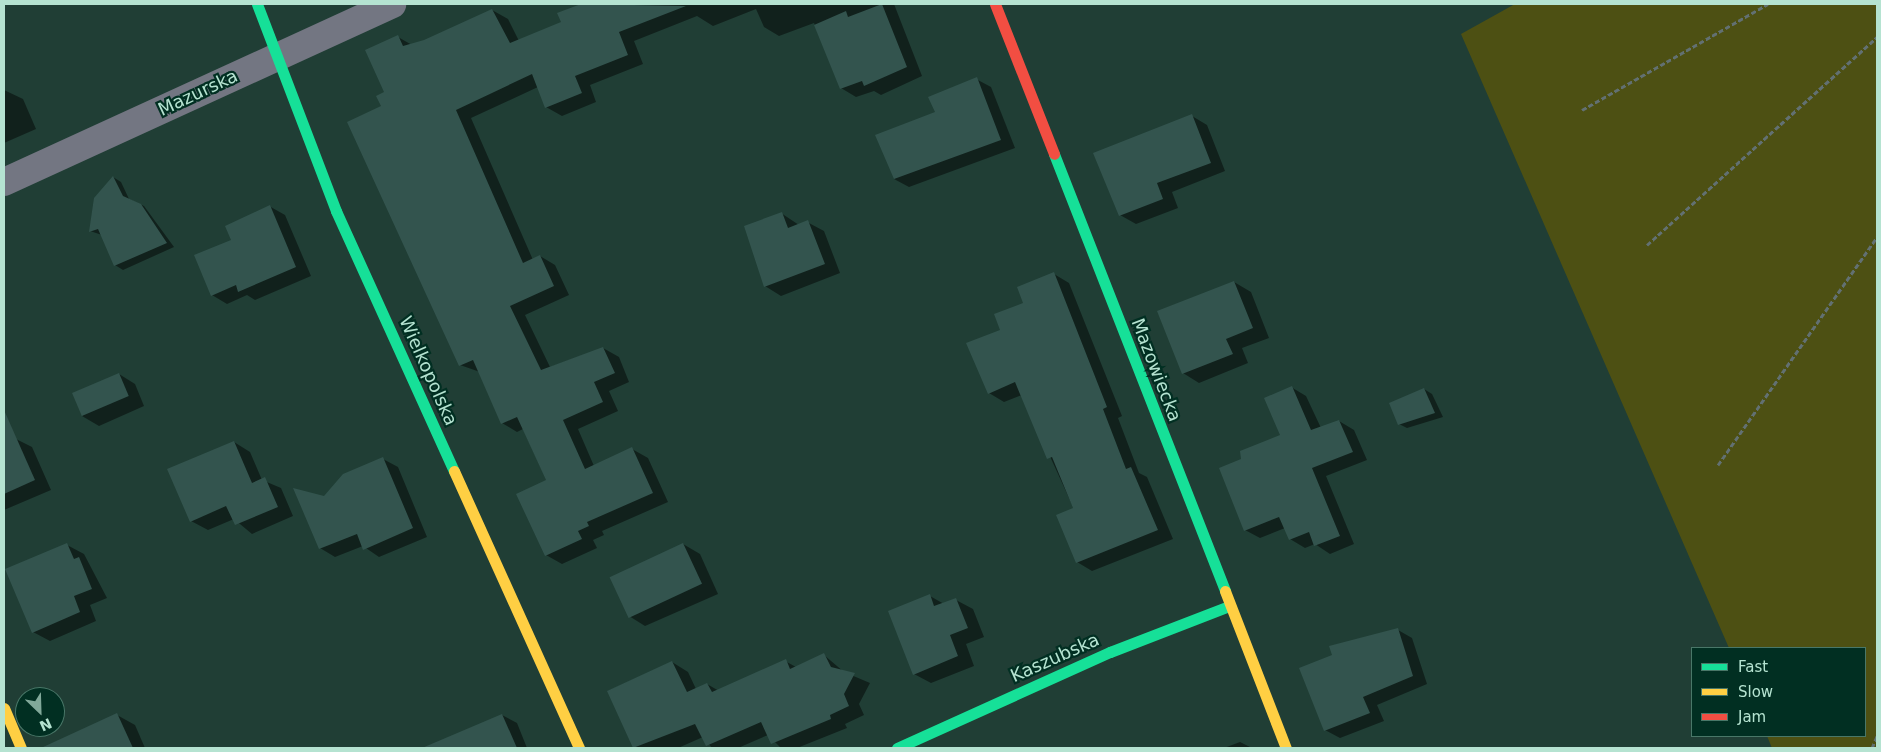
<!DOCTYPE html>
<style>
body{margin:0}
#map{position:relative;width:1881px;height:752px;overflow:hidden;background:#203e35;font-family:"DejaVu Sans",sans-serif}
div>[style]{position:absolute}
.green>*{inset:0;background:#4d5013}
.shadow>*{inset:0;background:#0007}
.building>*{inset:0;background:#33544e;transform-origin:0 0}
.path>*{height:3px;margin-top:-1.5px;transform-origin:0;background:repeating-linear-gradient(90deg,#627072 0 5px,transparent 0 7.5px)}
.street>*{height:28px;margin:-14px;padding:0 14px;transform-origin:14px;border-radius:14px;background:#737682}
.fast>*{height:11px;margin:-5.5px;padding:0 5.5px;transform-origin:5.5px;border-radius:5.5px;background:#16e098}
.slow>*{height:11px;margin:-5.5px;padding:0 5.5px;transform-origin:5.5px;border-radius:5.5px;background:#ffcf43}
.jam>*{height:11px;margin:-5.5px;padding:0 5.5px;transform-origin:5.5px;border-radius:5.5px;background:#f24e42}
span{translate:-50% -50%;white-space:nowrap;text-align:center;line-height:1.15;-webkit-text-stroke:4.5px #012f22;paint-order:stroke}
.street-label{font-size:18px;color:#b5e3d1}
.frame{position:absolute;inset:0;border:5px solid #b5e3d1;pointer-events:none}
.legend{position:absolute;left:1691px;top:647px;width:175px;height:90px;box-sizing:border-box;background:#012f22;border:1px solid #497768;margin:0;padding:6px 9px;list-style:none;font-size:15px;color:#b5e3d1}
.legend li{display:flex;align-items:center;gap:10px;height:25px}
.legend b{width:25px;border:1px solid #497768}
.north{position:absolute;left:15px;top:687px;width:50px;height:50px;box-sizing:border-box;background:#012f22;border:1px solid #497768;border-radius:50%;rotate:156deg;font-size:14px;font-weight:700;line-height:20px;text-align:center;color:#b5e3d1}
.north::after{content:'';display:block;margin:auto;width:18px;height:22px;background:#81a99a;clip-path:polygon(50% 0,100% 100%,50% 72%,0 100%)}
</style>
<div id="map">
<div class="green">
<div style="clip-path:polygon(1515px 4px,1877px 4px,1877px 748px,1772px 748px,1767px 736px,1865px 736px,1865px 648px,1729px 648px,1461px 34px)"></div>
</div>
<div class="shadow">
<div style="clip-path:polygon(585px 4px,600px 8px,612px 4px,894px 4px,922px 76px,881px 95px,874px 91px,856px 97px,841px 88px,814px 23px,779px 36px,764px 27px,756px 9px,713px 26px,697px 16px,634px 41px,643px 64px,590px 85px,596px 102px,562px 116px,546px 107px,538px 87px,471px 118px,533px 260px,540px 256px,555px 265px,569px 295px,525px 315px,550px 367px,603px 348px,619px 357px,629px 382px,609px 391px,618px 411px,578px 429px,594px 466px,632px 449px,648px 458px,668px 502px,602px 531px,604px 535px,593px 540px,597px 548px,562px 564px,546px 555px,547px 481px,523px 429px,517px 432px,502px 423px,480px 372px,460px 365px,382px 107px,398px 37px,412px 45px,424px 41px,492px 10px,508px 19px,519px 41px,563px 23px,559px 14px)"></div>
<div style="clip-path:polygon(976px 79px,991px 87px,1015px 148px,909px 187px,894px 179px,936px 113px)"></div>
<div style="clip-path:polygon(4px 90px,23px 99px,36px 129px,4px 143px)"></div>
<div style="clip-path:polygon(1192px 116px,1207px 125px,1225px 171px,1172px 192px,1178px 208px,1136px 224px,1120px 215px)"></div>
<div style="clip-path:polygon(113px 177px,121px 182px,129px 199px,144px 206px,174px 247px,123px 270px,115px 265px,102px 235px,90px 231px)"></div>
<div style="clip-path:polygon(269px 206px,285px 215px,311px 276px,255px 300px,247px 295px,227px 304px,212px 295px,233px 241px)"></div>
<div style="clip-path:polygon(781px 213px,799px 225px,807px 222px,824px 231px,840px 273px,781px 296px,765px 286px)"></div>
<div style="clip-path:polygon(1054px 274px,1069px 283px,1122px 416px,1118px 418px,1139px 473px,1147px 477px,1173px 539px,1092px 571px,1077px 562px,1074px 509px,1022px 395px,1004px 402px,989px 393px,1001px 330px)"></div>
<div style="clip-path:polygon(1234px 282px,1251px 292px,1269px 338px,1242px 348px,1248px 363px,1199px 383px,1183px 373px)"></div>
<div style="clip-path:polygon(119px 374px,135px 384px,144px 406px,99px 426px,82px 416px)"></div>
<div style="clip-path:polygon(1291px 387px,1306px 396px,1321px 428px,1339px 421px,1354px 430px,1367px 460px,1326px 476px,1354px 544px,1330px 554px,1315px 544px,1305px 548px,1290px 539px,1285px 528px,1260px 538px,1245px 530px,1242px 459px,1282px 436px)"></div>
<div style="clip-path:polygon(1424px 389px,1432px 394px,1443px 417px,1407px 428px,1399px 424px)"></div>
<div style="clip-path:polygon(4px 413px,14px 438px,32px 447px,51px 490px,4px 510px)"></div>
<div style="clip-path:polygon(234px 442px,250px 452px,262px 480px,281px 488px,293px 516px,252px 534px,234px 519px,208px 530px,191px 521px)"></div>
<div style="clip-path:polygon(383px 459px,398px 467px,427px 537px,379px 557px,363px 546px,335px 557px,320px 548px,324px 498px)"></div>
<div style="clip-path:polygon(683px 544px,700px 554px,718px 594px,645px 626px,629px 616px)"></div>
<div style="clip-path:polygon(67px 545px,84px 554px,107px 598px,90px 605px,96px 621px,50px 641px,33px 632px)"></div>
<div style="clip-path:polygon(930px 596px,944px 604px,956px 600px,973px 609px,984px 637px,966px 644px,974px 666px,931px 683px,914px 674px)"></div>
<div style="clip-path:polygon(1398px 630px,1412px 638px,1427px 684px,1377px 705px,1384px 721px,1340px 738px,1325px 730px)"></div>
<div style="clip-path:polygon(824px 655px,844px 672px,870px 683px,859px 704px,864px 715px,845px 724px,847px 728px,797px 748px,781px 748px,768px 735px,738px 748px,712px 748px,703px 737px,678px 748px,635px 748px,608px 691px,672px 662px,688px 672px,696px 689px,707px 684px,719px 691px,785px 661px,796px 667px)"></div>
<div style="clip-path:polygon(117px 715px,135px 725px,145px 748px,83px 748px,76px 734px)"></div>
<div style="clip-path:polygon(502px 715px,517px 723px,527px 748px,426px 748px)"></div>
<div style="clip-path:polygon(1240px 742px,1252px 748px,1224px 748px)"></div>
</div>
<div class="building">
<div style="clip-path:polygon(581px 4px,686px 6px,619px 32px,628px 55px,575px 76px,582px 93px,545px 108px,532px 74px,456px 110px,523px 263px,540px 255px,554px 286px,510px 306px,541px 370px,603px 347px,615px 373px,594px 382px,603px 402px,563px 420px,585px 469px,632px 447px,653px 493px,587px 522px,589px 526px,578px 531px,582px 539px,545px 556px,516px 494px,546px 480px,517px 417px,501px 424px,473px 360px,459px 366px,347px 122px,381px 106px,376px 96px,384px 92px,365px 50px,398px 35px,403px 46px,424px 40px,492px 9px,510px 43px,561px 22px,557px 13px)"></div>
<div style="clip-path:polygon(882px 4px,907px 67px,864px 86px,862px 81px,840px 89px,814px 25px,846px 11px,848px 17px)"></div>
<div style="clip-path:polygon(977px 77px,1001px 140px,894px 179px,875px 135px,935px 112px,928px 97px)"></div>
<div style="clip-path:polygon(1192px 114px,1211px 163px,1157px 183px,1163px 199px,1119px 216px,1093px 153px)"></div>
<div style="clip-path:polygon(113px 176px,123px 196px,141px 204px,167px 243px,114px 266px,98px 229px,89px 232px,94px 198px)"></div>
<div style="clip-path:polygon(270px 205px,296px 267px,238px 292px,236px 285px,211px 296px,194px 255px,231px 240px,225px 226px)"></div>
<div style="clip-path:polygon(782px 212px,788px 228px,808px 220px,825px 264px,764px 287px,744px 226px)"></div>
<div style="clip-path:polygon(1054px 272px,1107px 407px,1103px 409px,1126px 469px,1131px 467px,1158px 530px,1076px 563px,1056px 515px,1073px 508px,1052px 457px,1047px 459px,1015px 382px,988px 394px,966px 343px,1000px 330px,994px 314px,1023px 303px,1017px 287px)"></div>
<div style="clip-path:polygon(1234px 281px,1253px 328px,1226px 339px,1233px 354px,1182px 374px,1157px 311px)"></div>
<div style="left:119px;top:373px;width:25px;height:51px;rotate:67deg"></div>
<div style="clip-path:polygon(1292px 386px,1311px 430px,1339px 420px,1353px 452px,1312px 468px,1340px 536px,1314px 546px,1309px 532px,1289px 540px,1279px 517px,1244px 531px,1219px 468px,1241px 459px,1240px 451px,1280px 435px,1264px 398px)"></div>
<div style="clip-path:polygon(1424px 388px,1435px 413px,1398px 425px,1389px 403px)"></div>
<div style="clip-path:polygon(4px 410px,35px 480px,4px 494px)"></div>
<div style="clip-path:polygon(234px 441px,252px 483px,265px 477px,278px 507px,235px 525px,226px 506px,190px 522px,167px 469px)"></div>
<div style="clip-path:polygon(383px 457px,413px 528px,363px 550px,357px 534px,319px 549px,293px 488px,324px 496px,343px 474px)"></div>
<div style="clip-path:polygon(67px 543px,74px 559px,79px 557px,92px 589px,74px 596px,80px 612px,32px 633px,5px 569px)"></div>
<div style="left:683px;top:543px;width:45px;height:81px;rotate:65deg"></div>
<div style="clip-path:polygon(930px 594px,934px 606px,956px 598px,968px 628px,950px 635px,958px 656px,913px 675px,888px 611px)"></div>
<div style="clip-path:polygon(1398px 628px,1413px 676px,1363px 697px,1370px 713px,1324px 731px,1299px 668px,1332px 655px,1329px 646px)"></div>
<div style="clip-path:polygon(824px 653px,831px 667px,855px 673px,844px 694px,849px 706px,830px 715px,831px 719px,771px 744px,761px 722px,706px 746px,695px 724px,633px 748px,607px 691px,672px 661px,687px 692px,707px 683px,712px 692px,786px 659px,790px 669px)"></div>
<div style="clip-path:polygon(117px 713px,133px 748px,41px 748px)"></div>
<div style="clip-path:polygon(502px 714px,517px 748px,422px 748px)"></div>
</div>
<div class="path">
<div style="left:1582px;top:110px;width:214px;rotate:-29.7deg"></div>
<div style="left:1647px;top:245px;width:310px;rotate:-42.1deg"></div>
<div style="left:1718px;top:465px;width:278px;rotate:-55.1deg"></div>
<div style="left:1872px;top:748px;width:13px;rotate:-67deg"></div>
</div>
<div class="street">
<div style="left:4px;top:182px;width:427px;rotate:-24.6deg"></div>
</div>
<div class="fast">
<div style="left:257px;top:4px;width:222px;rotate:69.1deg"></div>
<div style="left:336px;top:211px;width:286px;rotate:65.6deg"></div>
<div style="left:1054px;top:154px;width:469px;rotate:68.6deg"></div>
<div style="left:897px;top:748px;width:234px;rotate:-24.3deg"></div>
<div style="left:1110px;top:652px;width:128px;rotate:-21.1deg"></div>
</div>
<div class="slow">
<div style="left:454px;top:471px;width:304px;rotate:65.7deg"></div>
<div style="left:1225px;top:591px;width:168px;rotate:68.8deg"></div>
<div style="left:4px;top:708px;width:43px;rotate:67deg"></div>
</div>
<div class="jam">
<div style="left:995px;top:4px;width:161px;rotate:68.5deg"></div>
</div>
<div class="street-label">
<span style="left:198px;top:93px;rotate:-25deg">Mazurska</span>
<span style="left:1156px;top:370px;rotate:69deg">Mazowiecka</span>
<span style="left:428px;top:371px;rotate:66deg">Wielkopolska</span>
<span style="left:1055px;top:658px;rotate:-24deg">Kaszubska</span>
</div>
<div class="frame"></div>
<ul class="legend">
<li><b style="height:6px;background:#16e098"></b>Fast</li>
<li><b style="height:6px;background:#ffcf43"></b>Slow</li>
<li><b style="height:6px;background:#f24e42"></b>Jam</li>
</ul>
<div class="north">N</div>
</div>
